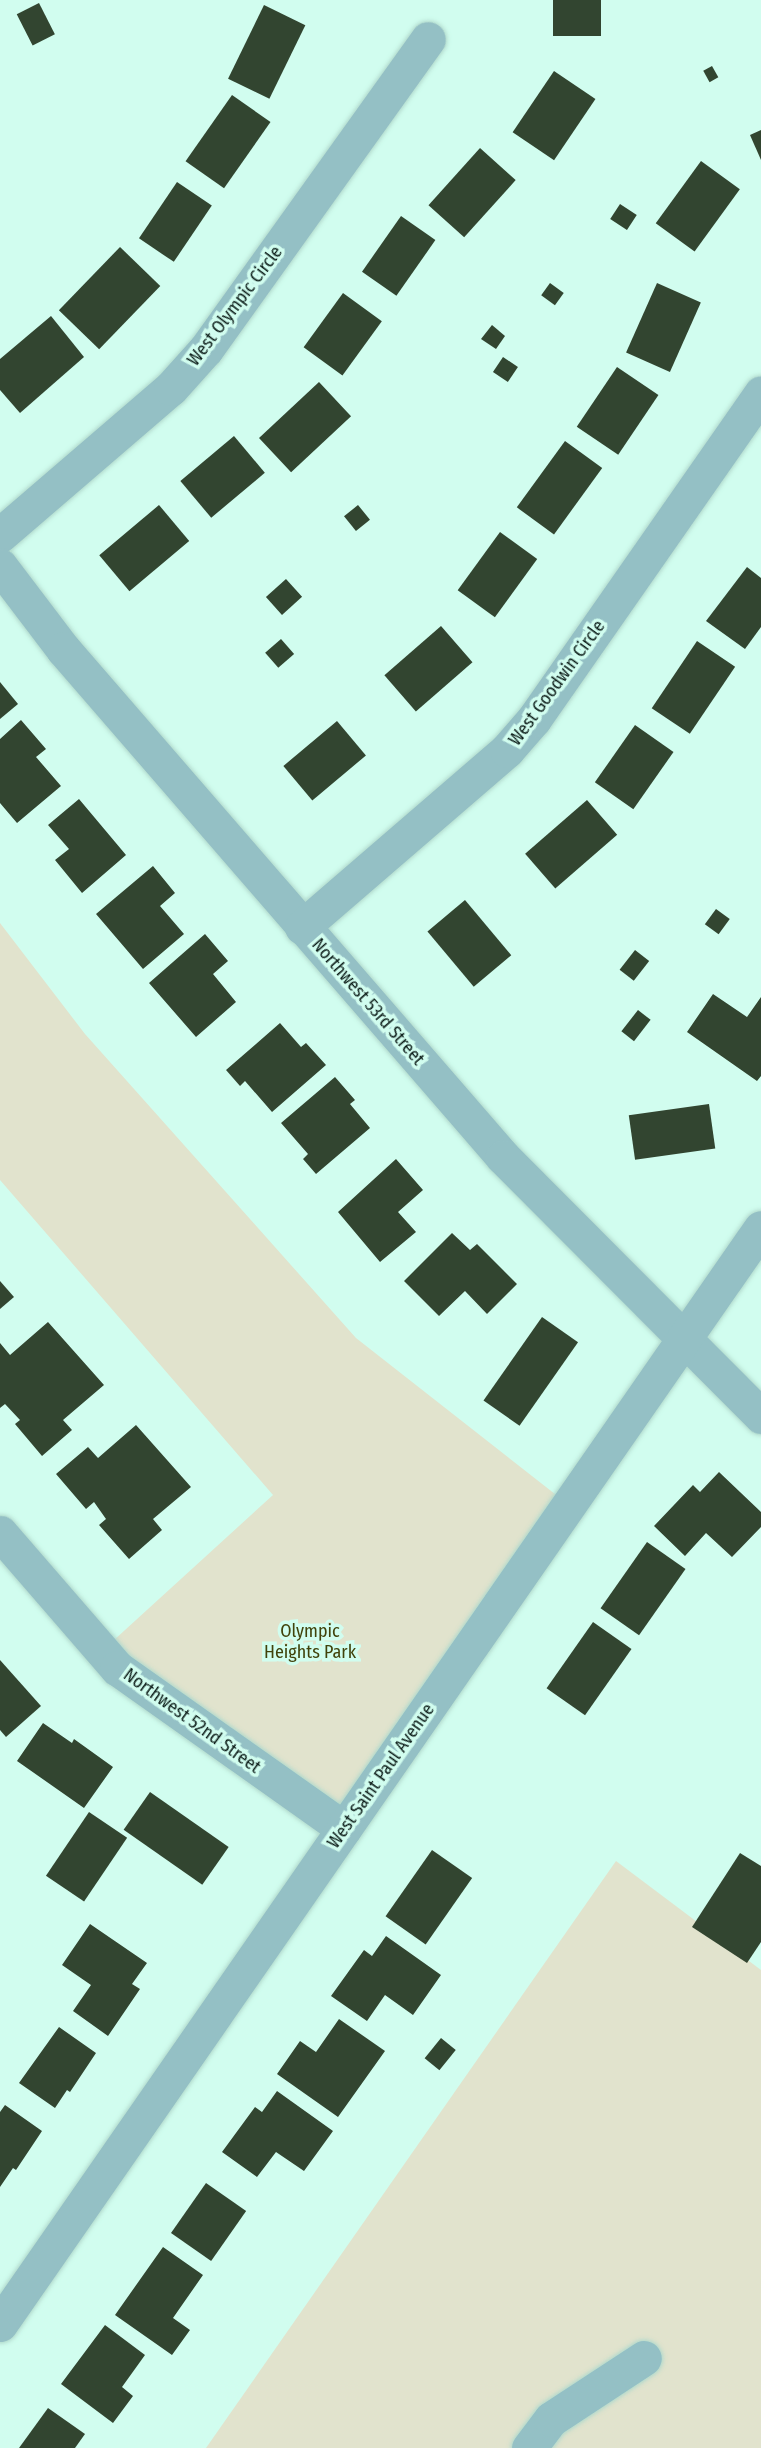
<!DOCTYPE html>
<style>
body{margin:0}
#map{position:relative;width:761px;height:2448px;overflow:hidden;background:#d1fdef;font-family:"Fira Sans Condensed",sans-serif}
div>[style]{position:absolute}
.green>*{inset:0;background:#e1e3cd}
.building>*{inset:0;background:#324530;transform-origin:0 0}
.roads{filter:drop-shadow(0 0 2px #b1d9cc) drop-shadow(0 0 2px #b1d9cc)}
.street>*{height:35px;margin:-17.5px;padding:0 17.5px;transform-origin:17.5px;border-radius:17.5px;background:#94c0c5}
span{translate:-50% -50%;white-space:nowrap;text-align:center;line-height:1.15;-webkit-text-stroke:7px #d1fdef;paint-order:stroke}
.street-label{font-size:18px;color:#0b1b17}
.park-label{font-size:18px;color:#40420b}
</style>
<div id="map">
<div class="green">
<div style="clip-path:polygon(0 923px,85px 1034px,356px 1338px,569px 1505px,344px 1829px,102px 1651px,273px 1495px,0 1180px)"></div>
<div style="clip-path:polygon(616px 1861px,761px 1970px,761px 2448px,206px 2448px)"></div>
</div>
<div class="building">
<div style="left:553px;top:0;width:48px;height:36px"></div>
<div style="left:39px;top:3px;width:35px;height:25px;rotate:63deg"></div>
<div style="left:264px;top:5px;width:46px;height:82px;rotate:26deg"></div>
<div style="left:712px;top:66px;width:13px;height:10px;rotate:61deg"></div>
<div style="left:554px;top:71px;width:50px;height:74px;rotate:34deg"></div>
<div style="left:232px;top:95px;width:47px;height:81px;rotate:35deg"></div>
<div style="clip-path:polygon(761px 130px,761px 160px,750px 135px)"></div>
<div style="left:480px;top:148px;width:48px;height:77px;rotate:42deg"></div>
<div style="left:701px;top:161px;width:48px;height:77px;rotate:36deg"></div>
<div style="left:177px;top:182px;width:42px;height:68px;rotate:34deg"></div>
<div style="left:620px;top:204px;width:20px;height:18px;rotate:33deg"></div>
<div style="left:401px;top:216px;width:42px;height:68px;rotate:35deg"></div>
<div style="left:120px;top:247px;width:56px;height:88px;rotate:44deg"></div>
<div style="left:550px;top:283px;width:17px;height:15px;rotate:36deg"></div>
<div style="left:657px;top:283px;width:48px;height:76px;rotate:24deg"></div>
<div style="left:343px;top:293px;width:48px;height:67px;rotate:36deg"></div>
<div style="clip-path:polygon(51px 316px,84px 357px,20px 413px,0 390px,0 359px)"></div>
<div style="clip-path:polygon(492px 325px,505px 336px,496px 349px,481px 339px)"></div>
<div style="left:503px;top:357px;width:18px;height:18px;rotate:34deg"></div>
<div style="left:617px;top:367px;width:50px;height:72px;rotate:34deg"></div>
<div style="left:319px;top:382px;width:47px;height:82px;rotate:47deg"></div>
<div style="left:234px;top:436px;width:48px;height:70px;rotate:50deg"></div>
<div style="left:565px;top:441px;width:46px;height:82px;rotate:36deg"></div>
<div style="left:159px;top:505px;width:47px;height:78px;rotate:50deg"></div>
<div style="left:358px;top:505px;width:19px;height:18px;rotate:51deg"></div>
<div style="left:500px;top:532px;width:46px;height:72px;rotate:36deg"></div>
<div style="clip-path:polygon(747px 567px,761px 578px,761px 627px,745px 649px,706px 621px)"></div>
<div style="left:286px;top:579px;width:24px;height:27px;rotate:48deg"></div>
<div style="left:441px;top:626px;width:48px;height:75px;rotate:49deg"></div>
<div style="left:281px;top:639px;width:20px;height:21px;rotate:49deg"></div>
<div style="left:697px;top:641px;width:46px;height:81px;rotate:34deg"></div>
<div style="clip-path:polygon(0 682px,18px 704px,0 719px)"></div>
<div style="clip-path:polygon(21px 720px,46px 749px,36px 757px,61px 786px,17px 823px,0 803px,0 739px)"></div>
<div style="left:337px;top:721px;width:45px;height:70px;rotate:50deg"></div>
<div style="left:635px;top:725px;width:47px;height:70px;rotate:35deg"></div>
<div style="clip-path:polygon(79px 799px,126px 855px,82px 893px,55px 860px,69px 849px,48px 825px)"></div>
<div style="left:587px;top:800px;width:46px;height:82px;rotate:49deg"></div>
<div style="clip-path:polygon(153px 866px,175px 893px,160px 906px,184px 934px,143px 969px,96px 914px)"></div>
<div style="left:465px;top:900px;width:72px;height:49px;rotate:50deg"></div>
<div style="left:716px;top:909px;width:17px;height:19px;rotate:36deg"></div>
<div style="clip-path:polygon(205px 934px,228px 961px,213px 974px,236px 1002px,196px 1037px,149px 983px)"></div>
<div style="left:635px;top:950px;width:18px;height:25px;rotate:38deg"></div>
<div style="clip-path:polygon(713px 994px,747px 1017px,761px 997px,761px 1076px,757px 1081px,687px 1032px)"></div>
<div style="left:638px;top:1010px;width:16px;height:27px;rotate:38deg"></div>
<div style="clip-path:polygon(280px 1023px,301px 1047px,306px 1043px,326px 1065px,272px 1112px,245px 1081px,240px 1086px,226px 1070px)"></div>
<div style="clip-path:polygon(335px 1077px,355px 1100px,350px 1104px,370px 1128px,316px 1174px,303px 1159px,308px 1154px,281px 1123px)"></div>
<div style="left:709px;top:1104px;width:45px;height:81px;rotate:82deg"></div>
<div style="clip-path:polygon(396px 1159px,423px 1190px,398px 1212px,416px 1232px,380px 1262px,338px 1212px)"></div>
<div style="clip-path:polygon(452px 1233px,470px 1250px,477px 1244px,517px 1284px,487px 1314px,465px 1291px,439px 1316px,404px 1281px)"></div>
<div style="clip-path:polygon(0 1281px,14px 1297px,0 1309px)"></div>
<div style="left:542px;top:1317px;width:44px;height:102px;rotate:35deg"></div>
<div style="clip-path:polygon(48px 1322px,104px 1385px,63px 1420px,72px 1430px,42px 1456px,15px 1424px,20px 1420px,5px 1404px,0 1408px,0 1343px,10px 1355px)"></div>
<div style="clip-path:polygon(136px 1425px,191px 1487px,153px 1519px,162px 1530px,129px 1559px,99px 1525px,106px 1519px,94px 1502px,86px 1509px,56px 1474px,88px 1447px,98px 1458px)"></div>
<div style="clip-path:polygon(719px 1472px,761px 1512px,761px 1527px,732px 1557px,706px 1533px,685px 1556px,654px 1526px,693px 1485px,700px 1492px)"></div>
<div style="left:647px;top:1542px;width:47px;height:81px;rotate:35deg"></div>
<div style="left:593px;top:1622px;width:47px;height:81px;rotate:35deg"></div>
<div style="clip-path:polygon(0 1660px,41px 1706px,6px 1737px,0 1730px)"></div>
<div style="clip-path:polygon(43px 1723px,72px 1743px,74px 1739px,113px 1767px,84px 1808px,17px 1761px)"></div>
<div style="left:150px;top:1792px;width:96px;height:46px;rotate:35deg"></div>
<div style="left:89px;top:1812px;width:46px;height:77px;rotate:34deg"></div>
<div style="left:432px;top:1850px;width:49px;height:81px;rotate:35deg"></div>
<div style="clip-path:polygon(740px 1853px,761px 1866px,761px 1942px,747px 1963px,692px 1927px)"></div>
<div style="clip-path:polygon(90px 1924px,147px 1963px,132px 1984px,140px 1989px,108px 2036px,73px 2011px,91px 1985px,62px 1965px)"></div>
<div style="clip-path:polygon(386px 1936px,441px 1975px,413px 2015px,385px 1995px,367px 2021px,331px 1996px,364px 1950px,372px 1956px)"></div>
<div style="clip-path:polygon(339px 2019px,385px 2051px,338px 2117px,277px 2074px,300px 2041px,316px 2052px)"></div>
<div style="clip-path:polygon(59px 2027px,96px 2053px,70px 2092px,67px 2090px,55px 2108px,19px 2083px)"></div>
<div style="left:441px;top:2038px;width:19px;height:26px;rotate:39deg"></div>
<div style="clip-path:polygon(277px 2091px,333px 2131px,304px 2171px,276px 2152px,257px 2177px,222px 2152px,255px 2107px,262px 2112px)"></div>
<div style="clip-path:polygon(5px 2105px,42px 2131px,16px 2170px,13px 2168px,0 2187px,0 2112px)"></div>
<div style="left:206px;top:2183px;width:49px;height:61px;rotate:35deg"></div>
<div style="clip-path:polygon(163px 2247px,203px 2275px,173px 2318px,190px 2330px,172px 2355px,115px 2315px)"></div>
<div style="clip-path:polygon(105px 2325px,145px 2355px,122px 2387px,133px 2396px,113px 2423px,61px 2384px)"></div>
<div style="clip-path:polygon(48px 2408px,85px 2434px,75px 2448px,19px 2448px)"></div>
</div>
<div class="roads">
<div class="street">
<div style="left:0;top:535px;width:225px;rotate:-40.7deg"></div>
<div style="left:171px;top:388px;width:52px;rotate:-48.1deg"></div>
<div style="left:206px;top:349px;width:381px;rotate:-54.4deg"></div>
<div style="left:0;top:566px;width:104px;rotate:52.8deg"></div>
<div style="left:63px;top:649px;width:672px;rotate:49.1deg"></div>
<div style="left:503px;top:1157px;width:366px;rotate:45.1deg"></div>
<div style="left:302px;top:927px;width:271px;rotate:-40.8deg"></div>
<div style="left:507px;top:750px;width:41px;rotate:-48.9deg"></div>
<div style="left:534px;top:719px;width:397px;rotate:-55.1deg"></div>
<div style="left:0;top:1533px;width:179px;rotate:49.1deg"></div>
<div style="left:117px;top:1668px;width:278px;rotate:35.3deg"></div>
<div style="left:0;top:2324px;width:1334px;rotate:-55.23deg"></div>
<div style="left:529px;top:2448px;width:36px;rotate:-53deg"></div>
<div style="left:551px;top:2419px;width:111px;rotate:-33.3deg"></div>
</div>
</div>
<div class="street-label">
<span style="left:235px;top:306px;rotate:-53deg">West Olympic Circle</span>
<span style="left:557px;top:683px;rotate:-54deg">West Goodwin Circle</span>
<span style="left:368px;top:1002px;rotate:49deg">Northwest 53rd Street</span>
<span style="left:192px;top:1721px;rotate:36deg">Northwest 52nd Street</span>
<span style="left:381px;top:1776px;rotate:-55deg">West Saint Paul Avenue</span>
</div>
<div class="park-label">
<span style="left:310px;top:1642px">Olympic<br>Heights Park</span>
</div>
</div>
